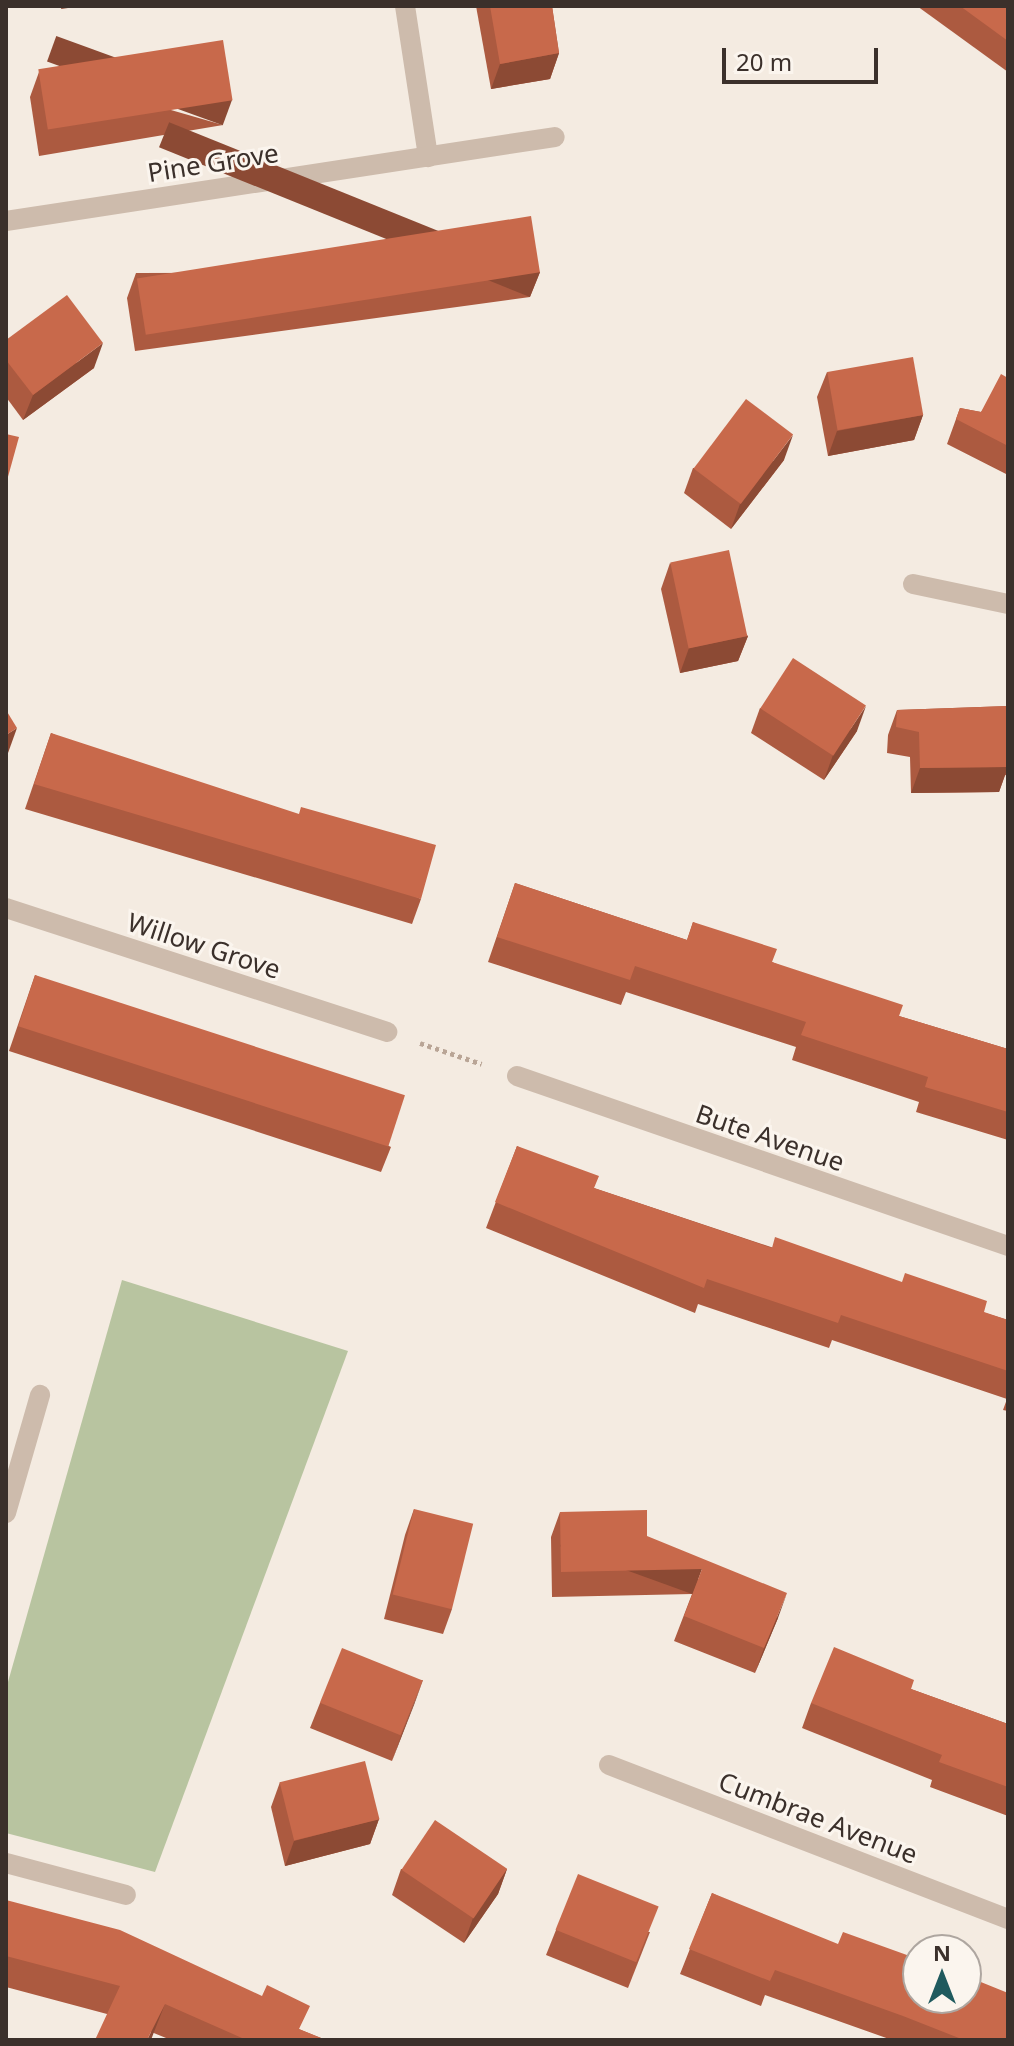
<!DOCTYPE html>
<style>
body{margin:0}
#map{position:relative;width:1014px;height:2046px;overflow:hidden;background:#f4ebe1;font-family:"Noto Sans",sans-serif}
div>[style]{position:absolute}
.green>*{inset:0;background:#b8c4a0}
.path>*{height:5px;margin-top:-2.5px;transform-origin:0;background:repeating-linear-gradient(90deg,#b9a596 0 4px,transparent 0 8px)}
.minor>*{height:20px;margin:-10px;padding:0 10px;transform-origin:10px;border-radius:10px;background:#cdbbac}
.wall>*{inset:0;background:#ac5a40}
.shaded-wall>*{inset:0;background:#8c4a34;transform-origin:0 0}
.building>*{inset:0;background:#c8694b;transform-origin:0 0}
span{translate:-50% -50%;white-space:nowrap;text-align:center;line-height:1.15;-webkit-text-stroke:6px #fbf5ee;paint-order:stroke}
.street-label{font-size:26px;color:#3b302b}
.frame{position:absolute;inset:0;border:8px solid #3b302b;pointer-events:none}
.north{position:absolute;left:902px;top:1934px;width:80px;height:80px;box-sizing:border-box;background:#fbf5ee;border:2px solid #aea6a0;border-radius:50%;rotate:0deg;font-size:22px;font-weight:700;line-height:32px;text-align:center;color:#3b302b}
.north::after{content:'';display:block;margin:auto;width:28px;height:36px;background:#1f5a5e;clip-path:polygon(50% 0,100% 100%,50% 72%,0 100%)}
.scale{position:absolute;left:722px;top:48px;width:156px;height:36px;box-sizing:border-box;border:4px solid #3b302b;border-top:0;padding-left:10px;font-size:24px;line-height:28px;white-space:nowrap;color:#3b302b;-webkit-text-stroke:6px #fbf5ee;paint-order:stroke}
</style>
<div id="map">
<div class="green">
<div style="clip-path:polygon(122px 1280px,348px 1351px,155px 1872px,6px 1833px,6px 1689px)"></div>
</div>
<div class="path">
<div style="left:420px;top:1043px;width:65px;rotate:18.7deg"></div>
</div>
<div class="minor">
<div style="left:405px;top:6px;width:153px;rotate:81.3deg"></div>
<div style="left:6px;top:221px;width:555px;rotate:-8.7deg"></div>
<div style="left:913px;top:584px;width:97px;rotate:11.9deg"></div>
<div style="left:6px;top:908px;width:401px;rotate:18deg"></div>
<div style="left:517px;top:1076px;width:520px;rotate:19.1deg"></div>
<div style="left:6px;top:1513px;width:123px;rotate:-73.9deg"></div>
<div style="left:609px;top:1765px;width:428px;rotate:21.1deg"></div>
<div style="left:6px;top:1863px;width:124px;rotate:14.9deg"></div>
</div>
<div class="wall">
<div style="clip-path:polygon(476px 6px,552px 6px,559px 53px,550px 79px,491px 89px)"></div>
<div style="clip-path:polygon(917px 6px,1008px 6px,1008px 72px)"></div>
<div style="clip-path:polygon(39px 72px,223px 125px,39px 156px,30px 97px)"></div>
<div style="clip-path:polygon(540px 272px,530px 297px,135px 351px,127px 298px,136px 273px)"></div>
<div style="clip-path:polygon(6px 340px,94px 368px,23px 420px,6px 397px)"></div>
<div style="clip-path:polygon(827px 372px,923px 415px,914px 440px,828px 456px,817px 397px)"></div>
<div style="clip-path:polygon(1008px 378px,1008px 475px,947px 444px,960px 408px,981px 412px)"></div>
<div style="clip-path:polygon(784px 460px,731px 529px,684px 493px,693px 468px)"></div>
<div style="clip-path:polygon(670px 563px,748px 636px,738px 661px,680px 673px,661px 589px)"></div>
<div style="clip-path:polygon(1008px 706px,1008px 776px,1005px 775px,999px 792px,911px 793px,910px 757px,887px 753px,888px 735px,897px 710px)"></div>
<div style="clip-path:polygon(760px 708px,857px 731px,824px 780px,751px 733px)"></div>
<div style="clip-path:polygon(51px 733px,421px 899px,412px 924px,25px 809px)"></div>
<div style="clip-path:polygon(515px 883px,687px 940px,693px 922px,772px 962px,899px 1016px,1008px 1049px,1008px 1140px,916px 1112px,919px 1102px,792px 1060px,796px 1047px,626px 992px,621px 1005px,488px 962px)"></div>
<div style="clip-path:polygon(35px 975px,391px 1147px,381px 1172px,9px 1051px)"></div>
<div style="clip-path:polygon(517px 1146px,594px 1188px,771px 1247px,1008px 1320px,1008px 1411px,1003px 1410px,1007px 1399px,832px 1340px,829px 1348px,698px 1304px,695px 1313px,486px 1228px)"></div>
<div style="clip-path:polygon(414px 1509px,452px 1609px,443px 1634px,384px 1619px,405px 1535px)"></div>
<div style="clip-path:polygon(560px 1512px,778px 1618px,755px 1673px,674px 1641px,692px 1594px,552px 1597px,551px 1537px)"></div>
<div style="clip-path:polygon(423px 1680px,392px 1761px,310px 1728px,320px 1703px)"></div>
<div style="clip-path:polygon(911px 1689px,1008px 1724px,1008px 1816px,930px 1787px,932px 1780px,802px 1728px,811px 1703px)"></div>
<div style="clip-path:polygon(280px 1782px,379px 1819px,370px 1844px,285px 1866px,271px 1807px)"></div>
<div style="clip-path:polygon(401px 1869px,507px 1869px,498px 1894px,464px 1943px,392px 1895px)"></div>
<div style="clip-path:polygon(712px 1893px,1008px 2040px,892px 2040px,765px 1995px,761px 2006px,680px 1974px)"></div>
<div style="clip-path:polygon(6px 1900px,301px 2030px,326px 2040px,171px 2040px,107px 2014px,6px 1987px)"></div>
<div style="clip-path:polygon(556px 1930px,650px 1932px,628px 1988px,546px 1955px)"></div>
</div>
<div class="shaded-wall">
<div style="clip-path:polygon(62px 6px,82px 6px,61px 9px)"></div>
<div style="clip-path:polygon(559px 53px,550px 79px,491px 89px,500px 64px)"></div>
<div style="left:232px;top:100px;width:27px;height:187px;rotate:110deg"></div>
<div style="left:540px;top:272px;width:27px;height:400px;rotate:112deg"></div>
<div style="clip-path:polygon(103px 343px,94px 368px,23px 420px,33px 395px)"></div>
<div style="clip-path:polygon(923px 415px,914px 440px,828px 456px,837px 431px)"></div>
<div style="clip-path:polygon(793px 435px,784px 460px,731px 529px,740px 504px)"></div>
<div style="clip-path:polygon(748px 636px,738px 661px,680px 673px,689px 648px)"></div>
<div style="clip-path:polygon(866px 706px,857px 731px,824px 780px,833px 755px)"></div>
<div style="clip-path:polygon(17px 728px,8px 753px,6px 754px,6px 735px)"></div>
<div style="clip-path:polygon(1008px 767px,999px 792px,911px 793px,920px 768px)"></div>
<div style="left:702px;top:1569px;width:27px;height:141px;rotate:110deg"></div>
<div style="clip-path:polygon(787px 1593px,778px 1618px,755px 1673px,764px 1648px)"></div>
<div style="clip-path:polygon(423px 1680px,414px 1705px,392px 1761px,401px 1736px)"></div>
<div style="clip-path:polygon(379px 1819px,370px 1844px,285px 1866px,294px 1841px)"></div>
<div style="clip-path:polygon(507px 1869px,498px 1894px,464px 1943px,473px 1918px)"></div>
<div style="clip-path:polygon(165px 2004px,154px 2032px,151px 2040px,147px 2040px)"></div>
</div>
<div class="building">
<div style="clip-path:polygon(490px 6px,552px 6px,559px 53px,500px 64px)"></div>
<div style="clip-path:polygon(960px 6px,1008px 6px,1008px 41px)"></div>
<div style="left:223px;top:40px;width:61px;height:187px;rotate:81deg"></div>
<div style="left:531px;top:216px;width:57px;height:399px;rotate:81deg"></div>
<div style="clip-path:polygon(67px 295px,103px 343px,33px 395px,6px 360px,6px 340px)"></div>
<div style="left:913px;top:357px;width:59px;height:87px;rotate:80deg"></div>
<div style="clip-path:polygon(1001px 374px,1008px 378px,1008px 446px,956px 419px,960px 408px,981px 412px)"></div>
<div style="left:746px;top:399px;width:59px;height:87px;rotate:37deg"></div>
<div style="clip-path:polygon(6px 434px,19px 437px,6px 484px)"></div>
<div style="left:729px;top:550px;width:88px;height:60px;rotate:78deg"></div>
<div style="left:793px;top:658px;width:87px;height:60px;rotate:33deg"></div>
<div style="clip-path:polygon(1008px 706px,1008px 767px,920px 768px,919px 732px,896px 727px,897px 710px)"></div>
<div style="clip-path:polygon(6px 710px,17px 728px,6px 735px)"></div>
<div style="clip-path:polygon(51px 733px,299px 814px,301px 807px,436px 845px,421px 899px,34px 784px)"></div>
<div style="clip-path:polygon(515px 883px,687px 940px,693px 922px,777px 949px,772px 962px,903px 1005px,899px 1016px,1008px 1049px,1008px 1112px,925px 1087px,928px 1077px,801px 1035px,806px 1022px,635px 966px,630px 980px,497px 937px)"></div>
<div style="left:35px;top:975px;width:389px;height:54px;rotate:18deg"></div>
<div style="clip-path:polygon(517px 1146px,599px 1176px,594px 1188px,772px 1248px,775px 1237px,902px 1282px,905px 1273px,987px 1301px,984px 1312px,1008px 1320px,1008px 1371px,841px 1315px,838px 1323px,707px 1279px,704px 1288px,495px 1202px)"></div>
<div style="left:414px;top:1509px;width:61px;height:88px;rotate:14deg"></div>
<div style="clip-path:polygon(647px 1510px,647px 1536px,787px 1593px,764px 1648px,684px 1616px,702px 1569px,561px 1572px,560px 1512px)"></div>
<div style="clip-path:polygon(834px 1647px,914px 1680px,911px 1689px,1008px 1724px,1008px 1787px,939px 1762px,942px 1755px,811px 1703px)"></div>
<div style="left:342px;top:1648px;width:87px;height:59px;rotate:22deg"></div>
<div style="left:365px;top:1761px;width:60px;height:88px;rotate:76deg"></div>
<div style="left:435px;top:1820px;width:87px;height:60px;rotate:34deg"></div>
<div style="left:578px;top:1874px;width:87px;height:60px;rotate:22deg"></div>
<div style="clip-path:polygon(712px 1893px,838px 1944px,843px 1932px,918px 1959px,918px 1998px,966px 1998px,966px 1976px,1008px 1993px,1008px 2040px,964px 2040px,903px 2016px,775px 1970px,770px 1981px,689px 1949px)"></div>
<div style="clip-path:polygon(6px 1900px,120px 1930px,262px 1996px,267px 1985px,310px 2006px,299px 2029px,326px 2040px,241px 2040px,242px 2038px,165px 2004px,147px 2040px,95px 2040px,120px 1986px,6px 1956px)"></div>
</div>
<div class="street-label">
<span style="left:213px;top:163px;rotate:-9deg">Pine Grove</span>
<span style="left:204px;top:946px;rotate:18deg">Willow Grove</span>
<span style="left:770px;top:1138px;rotate:19deg">Bute Avenue</span>
<span style="left:818px;top:1818px;rotate:21deg">Cumbrae Avenue</span>
</div>
<div class="frame"></div>
<div class="north">N</div>
<div class="scale">20 m</div>
</div>
